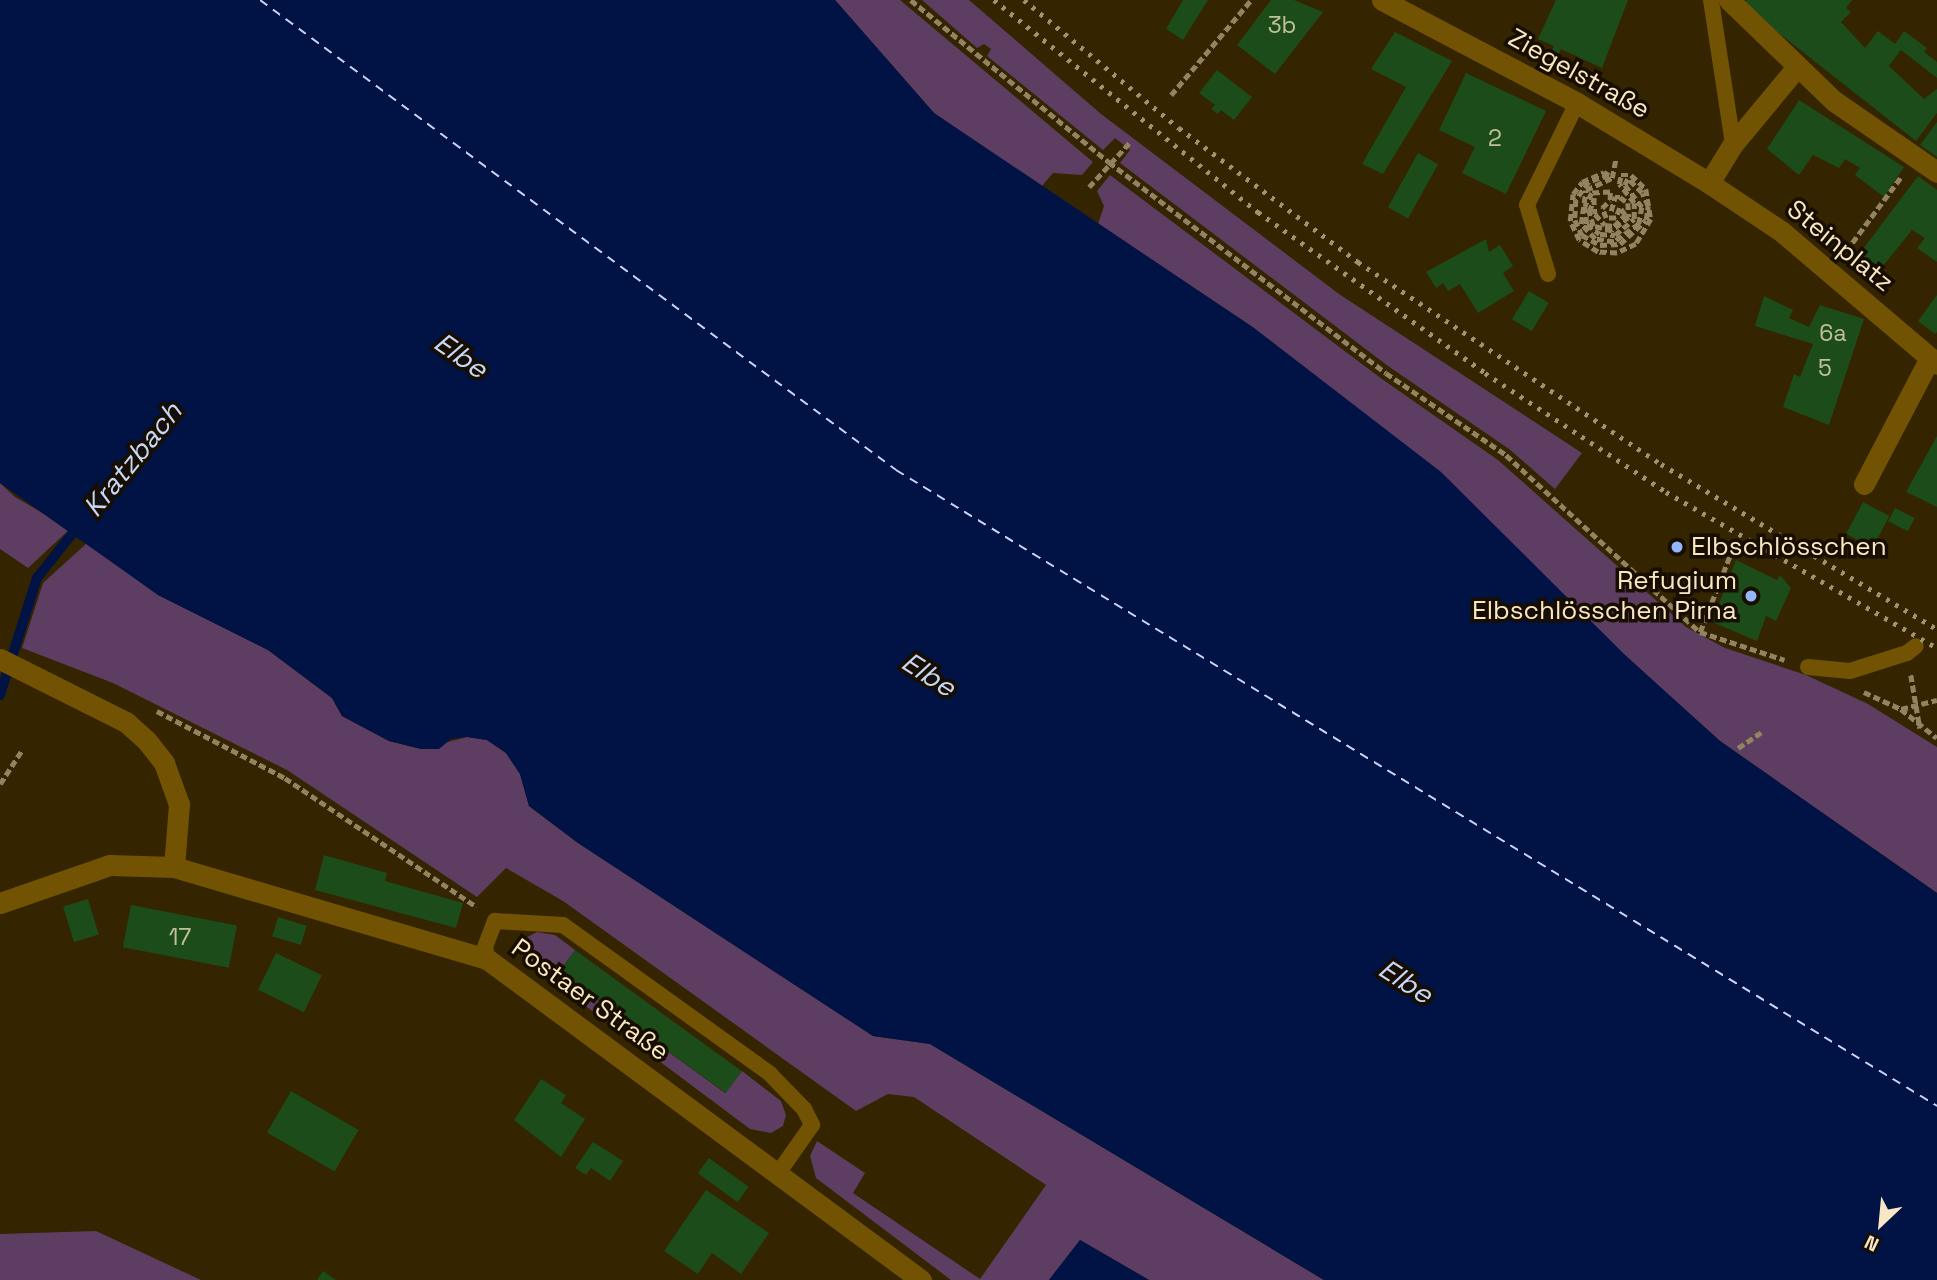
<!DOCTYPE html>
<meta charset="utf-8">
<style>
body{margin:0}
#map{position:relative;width:1937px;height:1280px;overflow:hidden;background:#342400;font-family:"Space Grotesk",sans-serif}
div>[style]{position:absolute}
.green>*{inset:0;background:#5d3d62}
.water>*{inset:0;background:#011244}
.stream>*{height:10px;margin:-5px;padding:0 5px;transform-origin:5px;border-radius:5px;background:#011244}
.ferry>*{height:2px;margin-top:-1px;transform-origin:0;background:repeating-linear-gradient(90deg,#c5d7f9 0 9px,transparent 0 16px)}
.building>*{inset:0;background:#1c4c1a;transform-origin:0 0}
.path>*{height:4.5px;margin-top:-2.25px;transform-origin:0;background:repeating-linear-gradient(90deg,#948360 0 7px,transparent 0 10.5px)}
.lane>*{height:16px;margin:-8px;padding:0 8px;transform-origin:8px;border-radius:8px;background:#725303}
.street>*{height:21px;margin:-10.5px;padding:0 10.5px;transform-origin:10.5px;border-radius:10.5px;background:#725303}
.rail>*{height:5px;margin-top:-2.5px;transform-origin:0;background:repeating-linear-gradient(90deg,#a3926f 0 3.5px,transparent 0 10.5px)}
.dots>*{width:19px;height:19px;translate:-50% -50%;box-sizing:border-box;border:4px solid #180e00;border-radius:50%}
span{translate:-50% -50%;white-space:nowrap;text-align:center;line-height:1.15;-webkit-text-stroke:7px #180e00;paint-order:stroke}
.number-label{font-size:23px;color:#c1c09a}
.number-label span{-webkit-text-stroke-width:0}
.street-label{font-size:26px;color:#f8e6c5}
.poi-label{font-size:26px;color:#f8e6c5}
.left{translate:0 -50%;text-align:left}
.right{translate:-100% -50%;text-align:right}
.water-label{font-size:28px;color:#c5d7f9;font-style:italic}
.north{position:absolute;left:1846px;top:1189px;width:70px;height:70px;-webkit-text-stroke:5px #180e00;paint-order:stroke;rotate:206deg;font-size:19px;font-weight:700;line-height:28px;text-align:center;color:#f8e6c5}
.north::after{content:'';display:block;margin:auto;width:24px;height:32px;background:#f8e6c5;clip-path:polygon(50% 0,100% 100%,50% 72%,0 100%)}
</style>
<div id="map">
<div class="green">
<div style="clip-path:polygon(835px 0,900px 0,1093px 162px,1082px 175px,1053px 173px,1041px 187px,934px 113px)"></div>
<div style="clip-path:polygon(922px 0,969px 0,1101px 114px,1339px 294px,1582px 453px,1555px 489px,1509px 449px,1388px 366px,1120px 163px,1130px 150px,1115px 138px,1103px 150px,987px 56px,991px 49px,984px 44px,977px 48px)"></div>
<div style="clip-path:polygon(1110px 175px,1382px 379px,1498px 460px,1686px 627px,1725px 648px,1806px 675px,1868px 704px,1937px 747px,1937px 893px,1720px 741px,1254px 328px,1098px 224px,1104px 206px,1097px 191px)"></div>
<div style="clip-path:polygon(0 483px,15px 497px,70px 529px,28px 568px,0 549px)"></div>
<div style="clip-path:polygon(87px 543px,158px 595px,268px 650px,332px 698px,342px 716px,389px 741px,421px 749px,467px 737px,487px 740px,506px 753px,520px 774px,529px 806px,578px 843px,873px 1036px,930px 1044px,1324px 1280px,1149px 1280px,1080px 1240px,1049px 1280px,951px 1280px,816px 1178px,810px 1156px,817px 1141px,865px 1173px,853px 1193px,980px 1279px,1046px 1185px,914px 1097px,888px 1094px,856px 1111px,563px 901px,506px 868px,477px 897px,287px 770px,113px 683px,22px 648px,43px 583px)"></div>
<div style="clip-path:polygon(537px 932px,555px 935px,575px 950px,559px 972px,725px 1093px,742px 1071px,781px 1101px,786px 1115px,783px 1126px,771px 1133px,750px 1129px,528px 963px,522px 955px,522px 940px)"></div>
<div style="clip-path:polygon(96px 1231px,201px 1280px,0 1280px,0 1234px)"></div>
</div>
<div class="water">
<div style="clip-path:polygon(0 0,835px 0,934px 113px,1254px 328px,1441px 472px,1624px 654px,1720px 741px,1937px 893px,1937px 1280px,1324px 1280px,930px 1044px,873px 1036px,578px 843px,529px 806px,520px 774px,506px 753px,487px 740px,467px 737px,451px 739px,439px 749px,421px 749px,389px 741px,342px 716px,332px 698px,268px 650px,158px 595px,0 483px)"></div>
<div style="clip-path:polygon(1080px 1240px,1149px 1280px,1049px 1280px)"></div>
</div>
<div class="stream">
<div style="left:0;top:695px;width:123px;rotate:-72.5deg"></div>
<div style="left:37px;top:578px;width:69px;rotate:-51.5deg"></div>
</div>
<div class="ferry">
<div style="left:260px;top:0;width:791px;rotate:36.46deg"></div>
<div style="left:896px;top:470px;width:1220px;rotate:31.42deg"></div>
</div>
<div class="building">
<div style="clip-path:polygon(1183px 0,1208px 0,1183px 40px,1166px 29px)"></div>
<div style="clip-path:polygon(1271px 0,1294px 0,1323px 12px,1275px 74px,1237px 45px)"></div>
<div style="clip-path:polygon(1556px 0,1628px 0,1602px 68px,1561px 49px,1558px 56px,1551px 52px,1554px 46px,1538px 39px)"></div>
<div style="clip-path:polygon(1747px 0,1852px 0,1846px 8px,1851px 12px,1841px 22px,1865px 48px,1878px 31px,1895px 44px,1904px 31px,1927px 48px,1924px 52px,1937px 62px,1937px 78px,1901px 50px,1889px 66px,1924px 99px,1937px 89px,1937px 113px,1916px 141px,1743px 5px)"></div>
<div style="clip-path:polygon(1395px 32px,1452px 61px,1383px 174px,1362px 164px,1406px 87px,1371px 69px)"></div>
<div style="clip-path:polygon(1217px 70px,1252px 97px,1234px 120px,1221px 110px,1218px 114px,1211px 109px,1215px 105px,1199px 93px)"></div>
<div style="clip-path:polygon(1466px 73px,1546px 111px,1506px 194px,1462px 173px,1475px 147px,1439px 130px)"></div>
<div style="clip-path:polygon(1799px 100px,1904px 167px,1884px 197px,1855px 175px,1860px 168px,1845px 159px,1839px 168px,1813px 155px,1799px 175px,1767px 149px)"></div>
<div style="clip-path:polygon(1937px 122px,1937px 157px,1920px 145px)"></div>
<div style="left:1418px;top:153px;width:23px;height:62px;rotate:29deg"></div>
<div style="clip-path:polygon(1918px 176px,1937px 190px,1937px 262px,1917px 248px,1925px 238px,1912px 230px,1870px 282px,1851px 265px)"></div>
<div style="clip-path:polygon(1486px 239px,1489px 252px,1500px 245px,1513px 266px,1503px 273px,1514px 291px,1478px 313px,1460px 284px,1448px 291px,1443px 283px,1436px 288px,1426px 272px)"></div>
<div style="left:1529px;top:291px;width:23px;height:33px;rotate:31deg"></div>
<div style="clip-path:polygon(1937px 295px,1937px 332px,1935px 334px,1918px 321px)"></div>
<div style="clip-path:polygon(1764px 296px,1793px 310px,1789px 318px,1809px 327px,1820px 305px,1864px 319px,1829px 425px,1783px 407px,1794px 374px,1800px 377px,1813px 344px,1755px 326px)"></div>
<div style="clip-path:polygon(1937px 436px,1937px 507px,1906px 492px)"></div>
<div style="left:1863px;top:502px;width:30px;height:36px;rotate:28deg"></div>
<div style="left:1895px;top:508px;width:22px;height:15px;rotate:27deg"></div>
<div style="clip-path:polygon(1736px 560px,1777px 580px,1780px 575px,1791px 588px,1776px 621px,1766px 616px,1757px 641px,1712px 622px)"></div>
<div style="clip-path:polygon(324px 855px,387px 873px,385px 881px,463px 903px,456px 928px,315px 890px)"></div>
<div style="left:88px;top:899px;width:37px;height:26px;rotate:73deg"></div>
<div style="left:131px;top:905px;width:108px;height:43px;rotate:11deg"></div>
<div style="left:278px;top:917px;width:30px;height:20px;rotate:17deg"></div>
<div style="left:575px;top:950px;width:206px;height:27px;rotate:36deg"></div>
<div style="left:276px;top:953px;width:51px;height:41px;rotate:26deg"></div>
<div style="clip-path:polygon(541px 1079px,566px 1095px,561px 1103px,585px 1119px,561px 1157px,514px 1120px)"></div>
<div style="left:291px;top:1091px;width:78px;height:48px;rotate:30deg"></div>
<div style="clip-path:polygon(593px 1142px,623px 1161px,610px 1181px,591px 1168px,586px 1175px,575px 1168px)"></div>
<div style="left:709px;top:1158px;width:49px;height:19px;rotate:36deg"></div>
<div style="clip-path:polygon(706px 1190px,769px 1233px,741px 1274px,712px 1253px,698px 1274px,664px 1251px)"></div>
<div style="clip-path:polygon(323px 1271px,336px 1280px,317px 1280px)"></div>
</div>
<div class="path">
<div style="left:911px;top:0;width:256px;rotate:39.3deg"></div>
<div style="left:1109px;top:162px;width:348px;rotate:37.3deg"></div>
<div style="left:1386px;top:373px;width:145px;rotate:34.3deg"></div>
<div style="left:1506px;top:455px;width:263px;rotate:42.4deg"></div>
<div style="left:1700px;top:632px;width:89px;rotate:18.2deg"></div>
<div style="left:1171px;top:95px;width:124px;rotate:-49.9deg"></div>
<div style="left:1089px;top:187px;width:62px;rotate:-47.6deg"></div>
<div style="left:1611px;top:211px;width:15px;rotate:-74deg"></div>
<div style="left:1615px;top:197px;width:5px"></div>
<div style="left:1620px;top:197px;width:10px;rotate:37deg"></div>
<div style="left:1628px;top:203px;width:14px;rotate:86deg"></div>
<div style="left:1629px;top:217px;width:22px;rotate:141deg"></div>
<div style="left:1612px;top:231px;width:20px;rotate:-165deg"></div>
<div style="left:1593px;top:226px;width:15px;rotate:-106deg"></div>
<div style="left:1589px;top:212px;width:15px;rotate:-70deg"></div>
<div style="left:1594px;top:198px;width:16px;rotate:86deg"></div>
<div style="left:1595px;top:214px;width:15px;rotate:48deg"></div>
<div style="left:1605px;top:225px;width:9px;rotate:6deg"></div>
<div style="left:1614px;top:226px;width:16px;rotate:-45deg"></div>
<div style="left:1625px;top:215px;width:9px;rotate:-126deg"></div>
<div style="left:1620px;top:208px;width:11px;rotate:112deg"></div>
<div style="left:1616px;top:218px;width:10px;rotate:180deg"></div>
<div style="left:1606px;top:218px;width:11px;rotate:-112deg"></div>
<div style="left:1602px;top:208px;width:11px;rotate:-45deg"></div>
<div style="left:1610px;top:200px;width:8px;rotate:-90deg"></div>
<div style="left:1610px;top:192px;width:18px;rotate:177deg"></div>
<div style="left:1592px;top:193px;width:15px;rotate:118deg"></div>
<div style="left:1585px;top:206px;width:18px;rotate:84deg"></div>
<div style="left:1587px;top:224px;width:16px;rotate:38deg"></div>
<div style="left:1600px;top:234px;width:15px;rotate:4deg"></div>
<div style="left:1615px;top:235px;width:25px;rotate:-40deg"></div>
<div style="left:1634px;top:219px;width:16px;rotate:-90deg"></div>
<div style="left:1634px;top:203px;width:24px;rotate:-128deg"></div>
<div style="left:1619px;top:184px;width:9px;rotate:-77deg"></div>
<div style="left:1621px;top:175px;width:10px"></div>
<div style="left:1631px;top:175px;width:21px;rotate:43deg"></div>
<div style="left:1646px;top:189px;width:30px;rotate:81deg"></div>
<div style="left:1651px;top:219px;width:29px;rotate:121deg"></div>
<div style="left:1636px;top:244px;width:21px;rotate:155deg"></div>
<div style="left:1617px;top:253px;width:19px;rotate:-177deg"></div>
<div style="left:1598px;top:252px;width:22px;rotate:-148deg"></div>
<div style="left:1579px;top:240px;width:21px;rotate:-115deg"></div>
<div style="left:1570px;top:221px;width:27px;rotate:-84deg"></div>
<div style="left:1573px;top:194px;width:15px;rotate:-53deg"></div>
<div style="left:1582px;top:182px;width:24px;rotate:-24deg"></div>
<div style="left:1604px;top:172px;width:6px;rotate:31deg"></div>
<div style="left:1609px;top:175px;width:21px;rotate:161deg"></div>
<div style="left:1589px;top:182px;width:22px;rotate:126deg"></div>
<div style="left:1576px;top:200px;width:20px;rotate:93deg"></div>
<div style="left:1575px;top:220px;width:17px;rotate:65deg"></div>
<div style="left:1582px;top:235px;width:21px;rotate:29deg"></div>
<div style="left:1600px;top:245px;width:20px;rotate:-3deg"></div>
<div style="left:1620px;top:244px;width:35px;rotate:-43deg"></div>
<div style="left:1646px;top:220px;width:14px;rotate:-82deg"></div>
<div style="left:1648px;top:206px;width:14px;rotate:-115deg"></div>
<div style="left:1642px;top:193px;width:20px;rotate:-135deg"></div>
<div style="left:1628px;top:179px;width:7px;rotate:117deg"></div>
<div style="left:1625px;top:185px;width:28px;rotate:52deg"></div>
<div style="left:1642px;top:207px;width:17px;rotate:100deg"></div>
<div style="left:1639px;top:224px;width:31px;rotate:144deg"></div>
<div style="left:1614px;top:242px;width:19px;rotate:-171deg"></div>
<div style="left:1595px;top:239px;width:21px;rotate:-133deg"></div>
<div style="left:1581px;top:224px;width:34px;rotate:-82deg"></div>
<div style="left:1586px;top:190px;width:29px;rotate:-25deg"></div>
<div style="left:1612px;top:178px;width:20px;rotate:-79deg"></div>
<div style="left:1846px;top:251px;width:92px;rotate:-53.4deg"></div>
<div style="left:1700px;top:632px;width:85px;rotate:-68.6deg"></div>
<div style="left:1911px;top:675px;width:54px;rotate:80.4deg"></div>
<div style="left:1864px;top:692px;width:41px;rotate:24.7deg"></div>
<div style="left:1901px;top:709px;width:46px;rotate:38.9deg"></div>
<div style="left:1901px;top:709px;width:37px;rotate:-14deg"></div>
<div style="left:157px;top:711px;width:144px;rotate:27.6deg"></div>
<div style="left:285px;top:778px;width:231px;rotate:33.9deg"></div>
<div style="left:1738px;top:748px;width:30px;rotate:-34deg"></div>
<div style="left:0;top:784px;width:40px;rotate:-57.1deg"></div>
</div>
<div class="lane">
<div style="left:1711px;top:0;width:146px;rotate:81.3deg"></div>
<div style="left:1548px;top:274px;width:72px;rotate:-106.9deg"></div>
<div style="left:1527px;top:205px;width:114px;rotate:-63.9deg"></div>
<div style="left:1808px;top:667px;width:42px;rotate:5.4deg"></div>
<div style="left:1850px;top:671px;width:60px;rotate:-17.5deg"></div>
<div style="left:1907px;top:653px;width:11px;rotate:-38deg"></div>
<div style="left:487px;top:959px;width:12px;rotate:-99deg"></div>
<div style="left:485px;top:947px;width:28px;rotate:-69deg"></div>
<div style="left:495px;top:921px;width:68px;rotate:3.4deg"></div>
<div style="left:563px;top:925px;width:255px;rotate:35.7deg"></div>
<div style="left:770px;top:1074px;width:49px;rotate:45.8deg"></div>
<div style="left:804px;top:1109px;width:18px;rotate:63deg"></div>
<div style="left:812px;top:1125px;width:57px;rotate:125.1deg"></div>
</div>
<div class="street">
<div style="left:1382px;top:0;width:221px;rotate:27.8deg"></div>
<div style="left:1577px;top:103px;width:154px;rotate:31.2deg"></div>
<div style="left:1709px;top:183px;width:87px;rotate:33.7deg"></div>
<div style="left:1781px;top:231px;width:205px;rotate:40.4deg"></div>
<div style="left:1729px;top:0;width:146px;rotate:43.9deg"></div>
<div style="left:1834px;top:101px;width:125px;rotate:34.6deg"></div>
<div style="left:1709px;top:183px;width:46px;rotate:-58.4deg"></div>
<div style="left:1733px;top:144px;width:99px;rotate:-50.3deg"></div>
<div style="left:1864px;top:484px;width:142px;rotate:-62.4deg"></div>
<div style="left:0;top:659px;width:141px;rotate:26.6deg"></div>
<div style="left:126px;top:722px;width:28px;rotate:42deg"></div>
<div style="left:147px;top:741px;width:28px;rotate:52deg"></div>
<div style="left:164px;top:763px;width:44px;rotate:69.9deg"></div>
<div style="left:179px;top:804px;width:63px;rotate:94.5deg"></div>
<div style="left:0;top:903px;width:116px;rotate:-19.1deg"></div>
<div style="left:110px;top:865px;width:64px;rotate:1.8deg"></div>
<div style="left:174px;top:867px;width:326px;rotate:16.4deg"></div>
<div style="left:487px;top:959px;width:540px;rotate:36.49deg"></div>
</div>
<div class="rail">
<div style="left:994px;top:0;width:339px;rotate:38.8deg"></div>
<div style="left:1258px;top:212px;width:278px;rotate:35.3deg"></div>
<div style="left:1485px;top:373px;width:217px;rotate:33.3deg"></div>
<div style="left:1666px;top:492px;width:313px;rotate:29.9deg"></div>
<div style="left:1024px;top:0;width:201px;rotate:39.6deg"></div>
<div style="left:1179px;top:128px;width:224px;rotate:36.8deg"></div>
<div style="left:1358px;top:262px;width:364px;rotate:33.7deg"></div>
<div style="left:1661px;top:464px;width:322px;rotate:30.9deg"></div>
</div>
<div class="dots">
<div style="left:1677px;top:547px;background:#92b7fd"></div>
<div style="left:1751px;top:596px;background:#92b7fd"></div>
</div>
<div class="number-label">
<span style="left:1282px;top:25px">3b</span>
<span style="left:1495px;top:138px">2</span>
<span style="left:1833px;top:333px">6a</span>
<span style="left:1825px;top:368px">5</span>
<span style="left:180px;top:937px">17</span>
</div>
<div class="street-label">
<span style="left:1579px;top:74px;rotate:29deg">Ziegelstraße</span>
<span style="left:1840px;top:246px;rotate:39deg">Steinplatz</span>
<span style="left:590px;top:1000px;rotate:36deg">Postaer Straße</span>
</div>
<div class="poi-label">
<span class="left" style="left:1691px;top:547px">Elbschlösschen</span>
<span class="right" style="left:1737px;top:596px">Refugium<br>Elbschlösschen Pirna</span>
</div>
<div class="water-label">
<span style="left:461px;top:355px;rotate:35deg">Elbe</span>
<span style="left:132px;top:459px;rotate:-51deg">Kratzbach</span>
<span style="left:929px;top:674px;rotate:33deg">Elbe</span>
<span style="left:1406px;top:981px;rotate:33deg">Elbe</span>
</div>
<div class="north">N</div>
</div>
